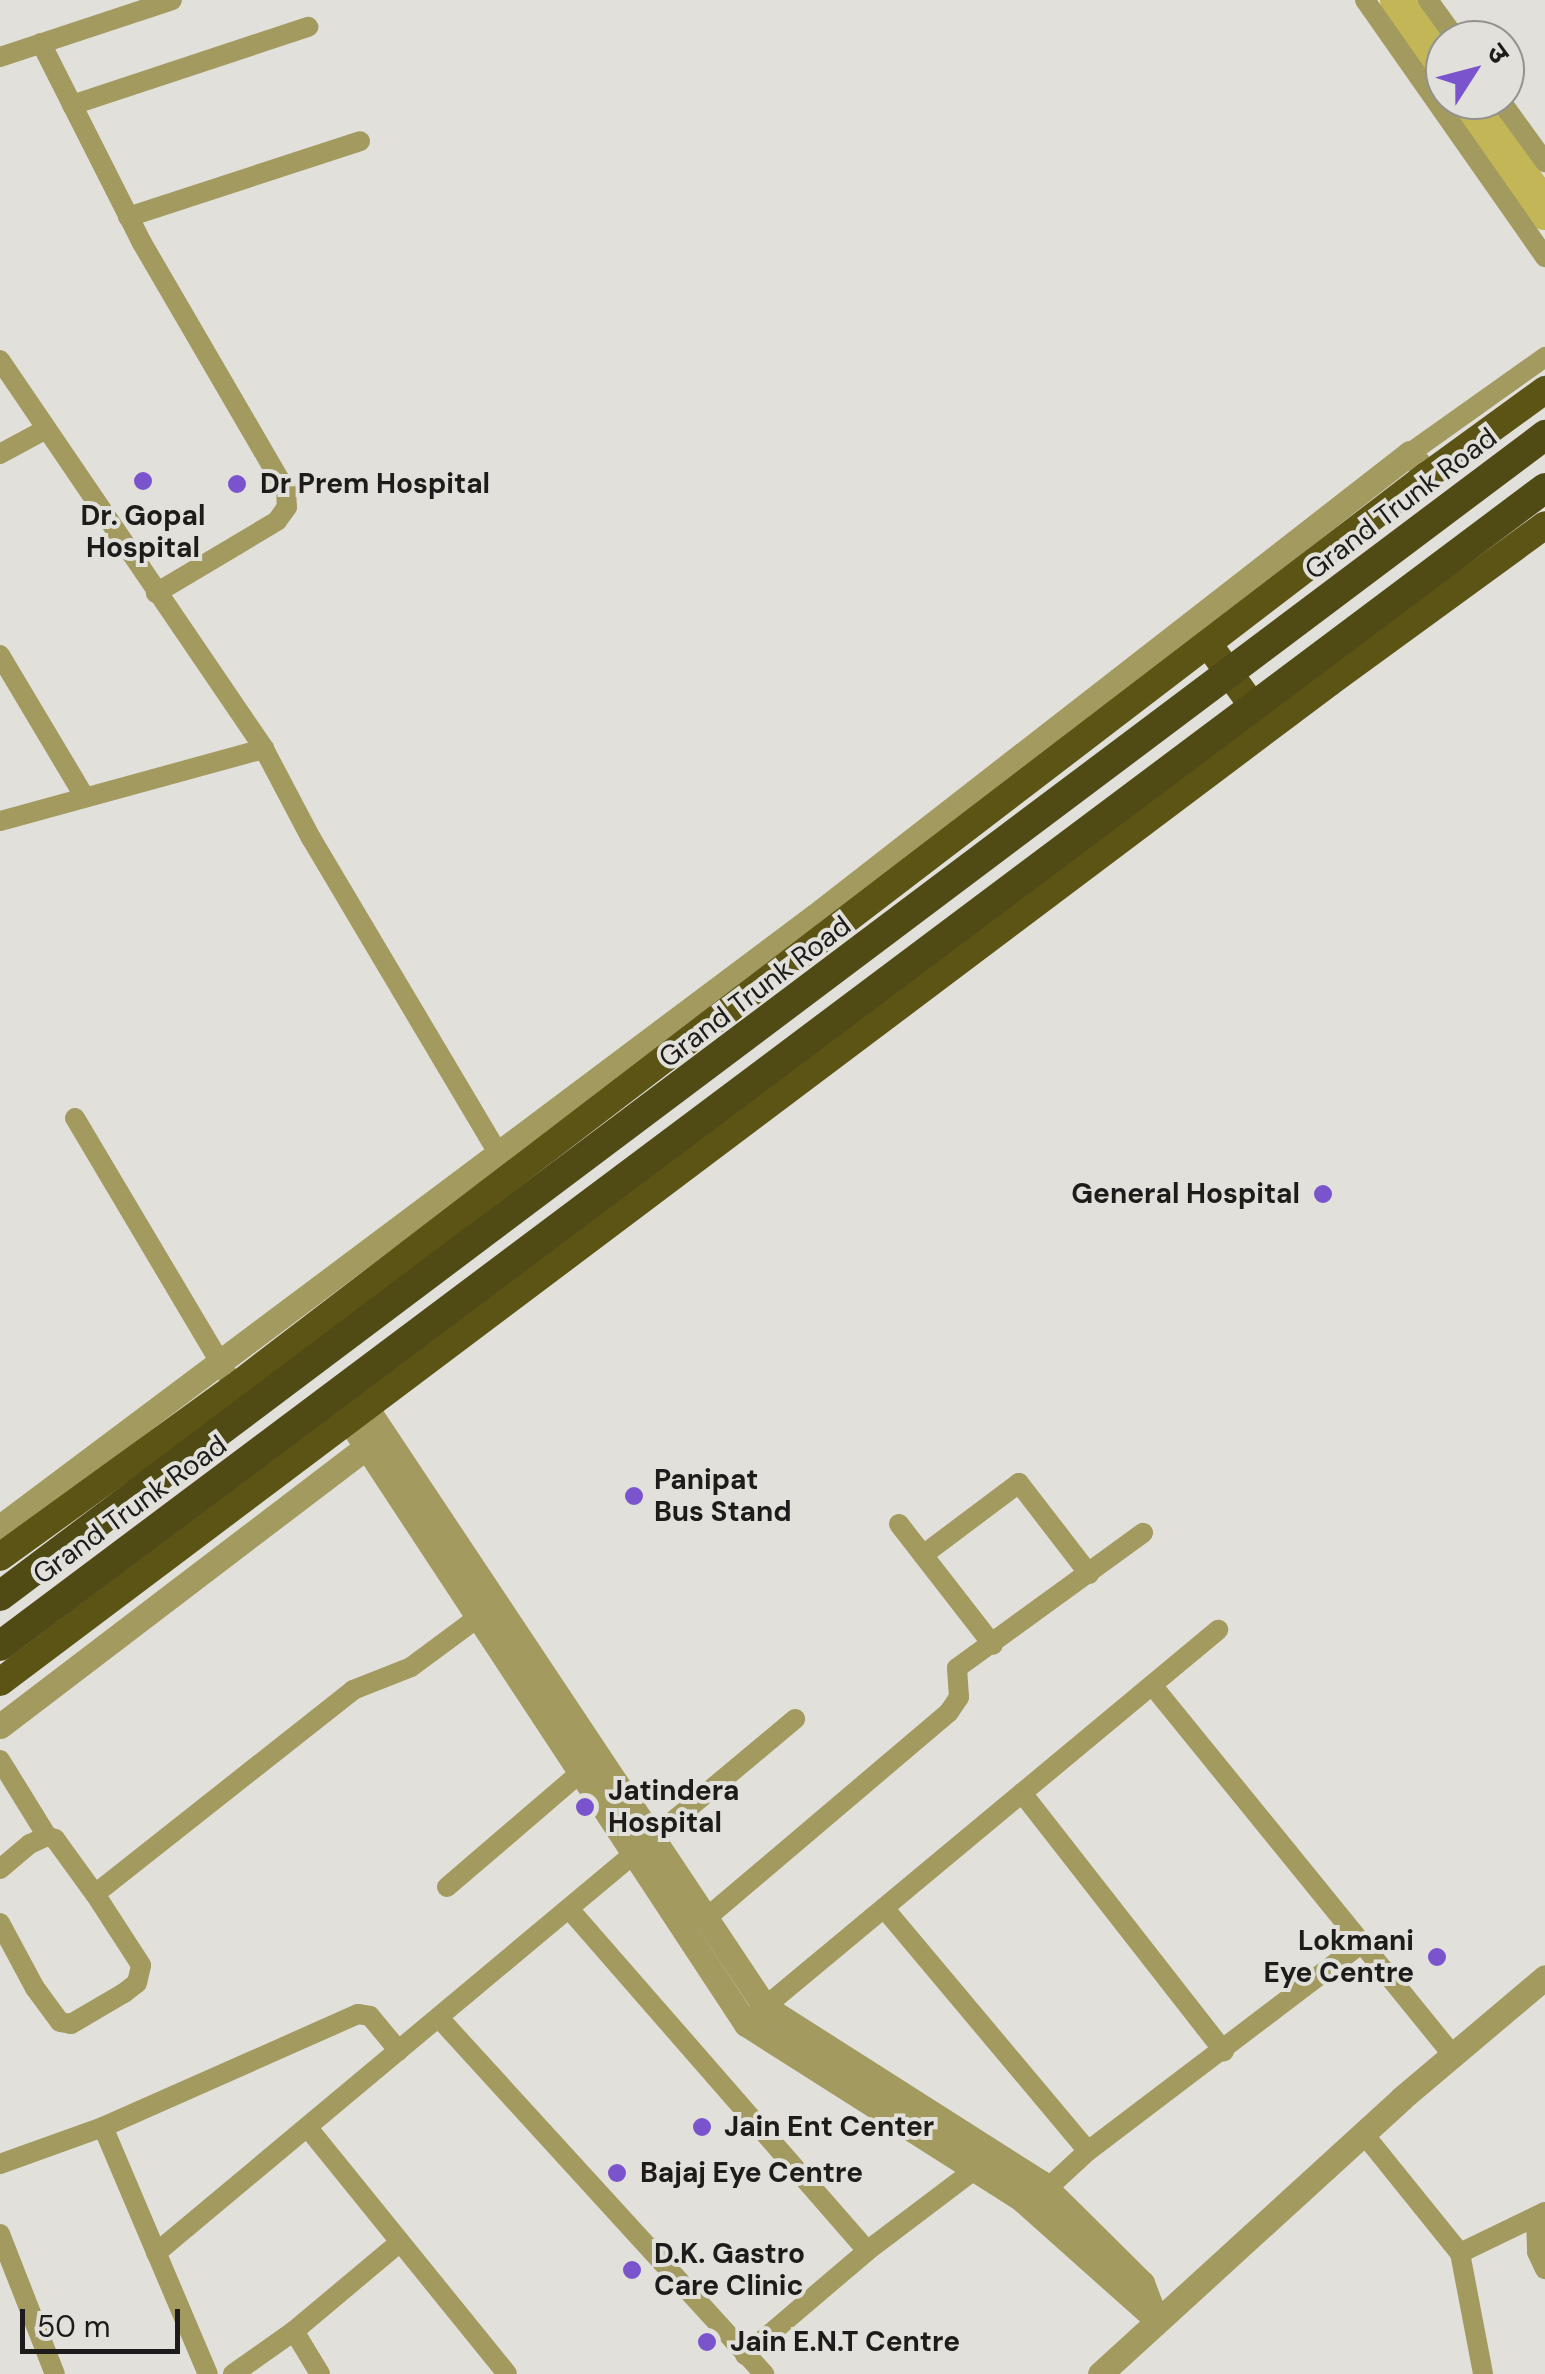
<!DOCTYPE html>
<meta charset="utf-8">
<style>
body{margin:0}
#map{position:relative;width:1545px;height:2374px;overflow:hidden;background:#e1e0da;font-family:"DM Sans","Noto Sans Devanagari",sans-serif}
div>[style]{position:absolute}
.river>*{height:38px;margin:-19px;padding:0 19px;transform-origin:19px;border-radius:19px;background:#c2b656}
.minor>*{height:20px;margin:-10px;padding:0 10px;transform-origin:10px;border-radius:10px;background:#a29a5f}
.tertiary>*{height:25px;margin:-12.5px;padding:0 12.5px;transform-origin:12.5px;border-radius:12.5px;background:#a29a5f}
.trunk>*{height:28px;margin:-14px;padding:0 14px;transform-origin:14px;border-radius:14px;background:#5c5415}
.motorway-bridge>*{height:30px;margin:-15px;padding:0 15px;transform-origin:15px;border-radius:15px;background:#504a15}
.dots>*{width:28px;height:28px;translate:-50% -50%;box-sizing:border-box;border:5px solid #e1e0da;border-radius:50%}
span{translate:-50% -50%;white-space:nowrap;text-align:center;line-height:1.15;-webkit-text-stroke:8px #e1e0da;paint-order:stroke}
.poi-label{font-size:28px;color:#1d1c1a;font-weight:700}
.left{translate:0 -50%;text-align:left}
.right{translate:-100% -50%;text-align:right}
.street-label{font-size:28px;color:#1d1c1a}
.north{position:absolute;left:1425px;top:20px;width:100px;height:100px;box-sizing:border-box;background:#e1e0da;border:2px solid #93928d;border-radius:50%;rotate:54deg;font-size:28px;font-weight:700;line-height:40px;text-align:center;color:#1d1c1a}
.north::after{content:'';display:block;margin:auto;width:35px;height:45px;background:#7a54cd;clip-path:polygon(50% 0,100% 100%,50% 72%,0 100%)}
.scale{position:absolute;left:20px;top:2309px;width:160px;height:45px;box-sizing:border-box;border:5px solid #1d1c1a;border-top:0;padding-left:12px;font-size:30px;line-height:35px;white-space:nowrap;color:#1d1c1a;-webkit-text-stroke:8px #e1e0da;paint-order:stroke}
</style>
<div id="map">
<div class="river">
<div style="left:1399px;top:0;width:81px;rotate:55.5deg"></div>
<div style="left:1468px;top:100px;width:135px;rotate:55.3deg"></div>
</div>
<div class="minor">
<div style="left:1365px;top:0;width:314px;rotate:55deg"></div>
<div style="left:1428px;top:0;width:49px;rotate:54.1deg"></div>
<div style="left:41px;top:43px;width:224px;rotate:63.2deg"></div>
<div style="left:142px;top:243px;width:286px;rotate:59.8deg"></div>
<div style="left:286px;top:490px;width:17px;rotate:87deg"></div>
<div style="left:287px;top:507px;width:17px;rotate:126deg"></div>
<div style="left:277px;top:521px;width:141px;rotate:149.2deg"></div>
<div style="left:0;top:57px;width:181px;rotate:-18.3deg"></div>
<div style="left:1500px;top:100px;width:77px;rotate:54deg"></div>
<div style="left:72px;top:105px;width:249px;rotate:-18.3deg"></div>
<div style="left:128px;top:217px;width:244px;rotate:-18.1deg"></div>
<div style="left:0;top:360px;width:470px;rotate:55.8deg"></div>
<div style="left:264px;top:749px;width:101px;rotate:62.2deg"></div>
<div style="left:311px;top:838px;width:382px;rotate:59.3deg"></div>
<div style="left:1410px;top:453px;width:166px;rotate:-35.4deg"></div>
<div style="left:0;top:454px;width:52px;rotate:-28.5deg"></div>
<div style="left:0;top:655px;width:164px;rotate:59.2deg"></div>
<div style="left:0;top:821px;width:274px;rotate:-15.3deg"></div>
<div style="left:75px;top:1118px;width:313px;rotate:59.3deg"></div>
<div style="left:899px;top:1524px;width:153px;rotate:52.2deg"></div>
<div style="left:923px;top:1555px;width:120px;rotate:-36.9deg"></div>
<div style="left:1019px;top:1483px;width:115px;rotate:52.4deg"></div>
<div style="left:1152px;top:1685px;width:477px;rotate:50.9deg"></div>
<div style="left:0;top:1760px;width:89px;rotate:58.3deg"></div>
<div style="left:1022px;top:1793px;width:328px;rotate:52deg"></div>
<div style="left:0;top:1869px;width:39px;rotate:-40deg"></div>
<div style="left:30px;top:1844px;width:19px;rotate:-25deg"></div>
<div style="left:47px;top:1836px;width:9px;rotate:21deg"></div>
<div style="left:55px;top:1839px;width:68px;rotate:54deg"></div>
<div style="left:447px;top:1887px;width:174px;rotate:-40.6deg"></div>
<div style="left:884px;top:1908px;width:317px;rotate:50deg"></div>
<div style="left:570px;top:1910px;width:452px;rotate:48.9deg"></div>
<div style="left:704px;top:1920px;width:321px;rotate:-40.3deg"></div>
<div style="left:949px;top:1712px;width:18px;rotate:-56deg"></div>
<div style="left:959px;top:1697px;width:29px;rotate:-94deg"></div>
<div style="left:957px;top:1668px;width:230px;rotate:-36deg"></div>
<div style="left:0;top:1923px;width:74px;rotate:61.7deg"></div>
<div style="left:35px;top:1988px;width:42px;rotate:53.7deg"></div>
<div style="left:60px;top:2022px;width:11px;rotate:10deg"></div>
<div style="left:71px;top:2024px;width:61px;rotate:-30.3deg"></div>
<div style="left:124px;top:1993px;width:16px;rotate:-38deg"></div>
<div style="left:137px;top:1983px;width:18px;rotate:-77deg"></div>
<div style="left:141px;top:1965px;width:85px;rotate:-122.9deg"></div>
<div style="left:95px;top:1894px;width:329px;rotate:-38.3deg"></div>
<div style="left:353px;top:1690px;width:62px;rotate:-21.6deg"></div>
<div style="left:411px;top:1667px;width:96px;rotate:-36.5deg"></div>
<div style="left:754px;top:2016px;width:604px;rotate:-39.76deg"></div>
<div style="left:440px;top:2019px;width:481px;rotate:47.6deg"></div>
<div style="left:103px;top:2127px;width:268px;rotate:67deg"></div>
<div style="left:308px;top:2128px;width:316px;rotate:51deg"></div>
<div style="left:1363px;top:2133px;width:154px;rotate:51.1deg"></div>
<div style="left:1460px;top:2253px;width:123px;rotate:79.2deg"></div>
<div style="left:0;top:2164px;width:109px;rotate:-19.8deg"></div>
<div style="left:103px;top:2127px;width:279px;rotate:-23.9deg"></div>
<div style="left:358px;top:2014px;width:12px;rotate:9deg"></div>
<div style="left:370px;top:2016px;width:45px;rotate:50.4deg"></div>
<div style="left:1037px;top:2198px;width:69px;rotate:-42.7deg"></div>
<div style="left:1088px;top:2151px;width:344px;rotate:-37.2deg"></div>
<div style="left:1536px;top:2219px;width:33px;rotate:88deg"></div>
<div style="left:1537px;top:2252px;width:19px;rotate:65deg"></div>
<div style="left:0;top:2234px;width:150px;rotate:68.6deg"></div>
<div style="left:156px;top:2253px;width:833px;rotate:-39.88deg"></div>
<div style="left:1460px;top:2253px;width:94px;rotate:-25.8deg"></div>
<div style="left:294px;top:2331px;width:50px;rotate:58.8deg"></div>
<div style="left:745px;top:2355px;width:160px;rotate:-40.4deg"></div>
<div style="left:867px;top:2251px;width:149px;rotate:-37.1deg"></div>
<div style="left:233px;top:2374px;width:75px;rotate:-35.2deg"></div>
<div style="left:294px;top:2331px;width:138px;rotate:-40deg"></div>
</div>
<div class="tertiary">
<div style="left:367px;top:1409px;width:718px;rotate:56.35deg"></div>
<div style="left:765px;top:2007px;width:326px;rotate:32.5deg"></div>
<div style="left:1040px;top:2182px;width:144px;rotate:44.7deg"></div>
<div style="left:1142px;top:2283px;width:39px;rotate:69deg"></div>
<div style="left:350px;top:1422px;width:721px;rotate:56.66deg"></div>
<div style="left:746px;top:2024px;width:323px;rotate:32.4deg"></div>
<div style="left:1019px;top:2197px;width:183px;rotate:41.7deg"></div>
<div style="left:0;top:1527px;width:1019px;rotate:-36.86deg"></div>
<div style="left:815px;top:916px;width:754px;rotate:-37.89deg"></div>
<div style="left:1410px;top:453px;width:28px;rotate:51deg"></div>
<div style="left:0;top:1726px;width:477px;rotate:-37.3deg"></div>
<div style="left:1100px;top:2374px;width:409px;rotate:-42.4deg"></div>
<div style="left:1402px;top:2098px;width:187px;rotate:-40.2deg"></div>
</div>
<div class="trunk">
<div style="left:1208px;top:644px;width:99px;rotate:54.1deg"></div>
<div style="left:0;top:1557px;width:290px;rotate:-35.9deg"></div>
<div style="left:235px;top:1387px;width:1502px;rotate:-37.4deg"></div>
<div style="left:1428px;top:475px;width:145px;rotate:-36deg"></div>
<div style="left:0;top:1682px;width:1664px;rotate:-36.94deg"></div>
<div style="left:1330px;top:682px;width:266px;rotate:-36.1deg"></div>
</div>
<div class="motorway-bridge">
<div style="left:0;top:1596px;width:1933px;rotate:-36.92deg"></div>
<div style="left:0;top:1646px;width:1931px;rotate:-36.85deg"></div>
</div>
<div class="dots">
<div style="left:143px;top:481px;background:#7a54cd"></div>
<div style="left:237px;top:484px;background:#7a54cd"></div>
<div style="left:1323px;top:1194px;background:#7a54cd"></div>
<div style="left:634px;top:1496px;background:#7a54cd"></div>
<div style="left:585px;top:1807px;background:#7a54cd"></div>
<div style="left:1437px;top:1957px;background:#7a54cd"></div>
<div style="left:702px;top:2127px;background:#7a54cd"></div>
<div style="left:617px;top:2173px;background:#7a54cd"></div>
<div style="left:632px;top:2270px;background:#7a54cd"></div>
<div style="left:707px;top:2342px;background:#7a54cd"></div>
</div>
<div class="poi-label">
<span class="left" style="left:260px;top:484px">Dr Prem Hospital</span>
<span style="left:143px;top:532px">Dr. Gopal<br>Hospital</span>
<span class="right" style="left:1300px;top:1194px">General Hospital</span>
<span class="left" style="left:654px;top:1496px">Panipat<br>Bus Stand</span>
<span class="left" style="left:608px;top:1807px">Jatindera<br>Hospital</span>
<span class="right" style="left:1414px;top:1957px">Lokmani<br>Eye Centre</span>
<span class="left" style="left:724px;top:2127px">Jain Ent Center</span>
<span class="left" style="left:640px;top:2173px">Bajaj Eye Centre</span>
<span class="left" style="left:654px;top:2270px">D.K. Gastro<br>Care Clinic</span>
<span class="left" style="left:730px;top:2342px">Jain E.N.T Centre</span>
</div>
<div class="street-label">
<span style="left:1401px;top:504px;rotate:-37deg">Grand Trunk Road</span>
<span style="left:755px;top:992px;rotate:-37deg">Grand Trunk Road</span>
<span style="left:130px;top:1510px;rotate:-36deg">Grand Trunk Road</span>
</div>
<div class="north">उ</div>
<div class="scale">50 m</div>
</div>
